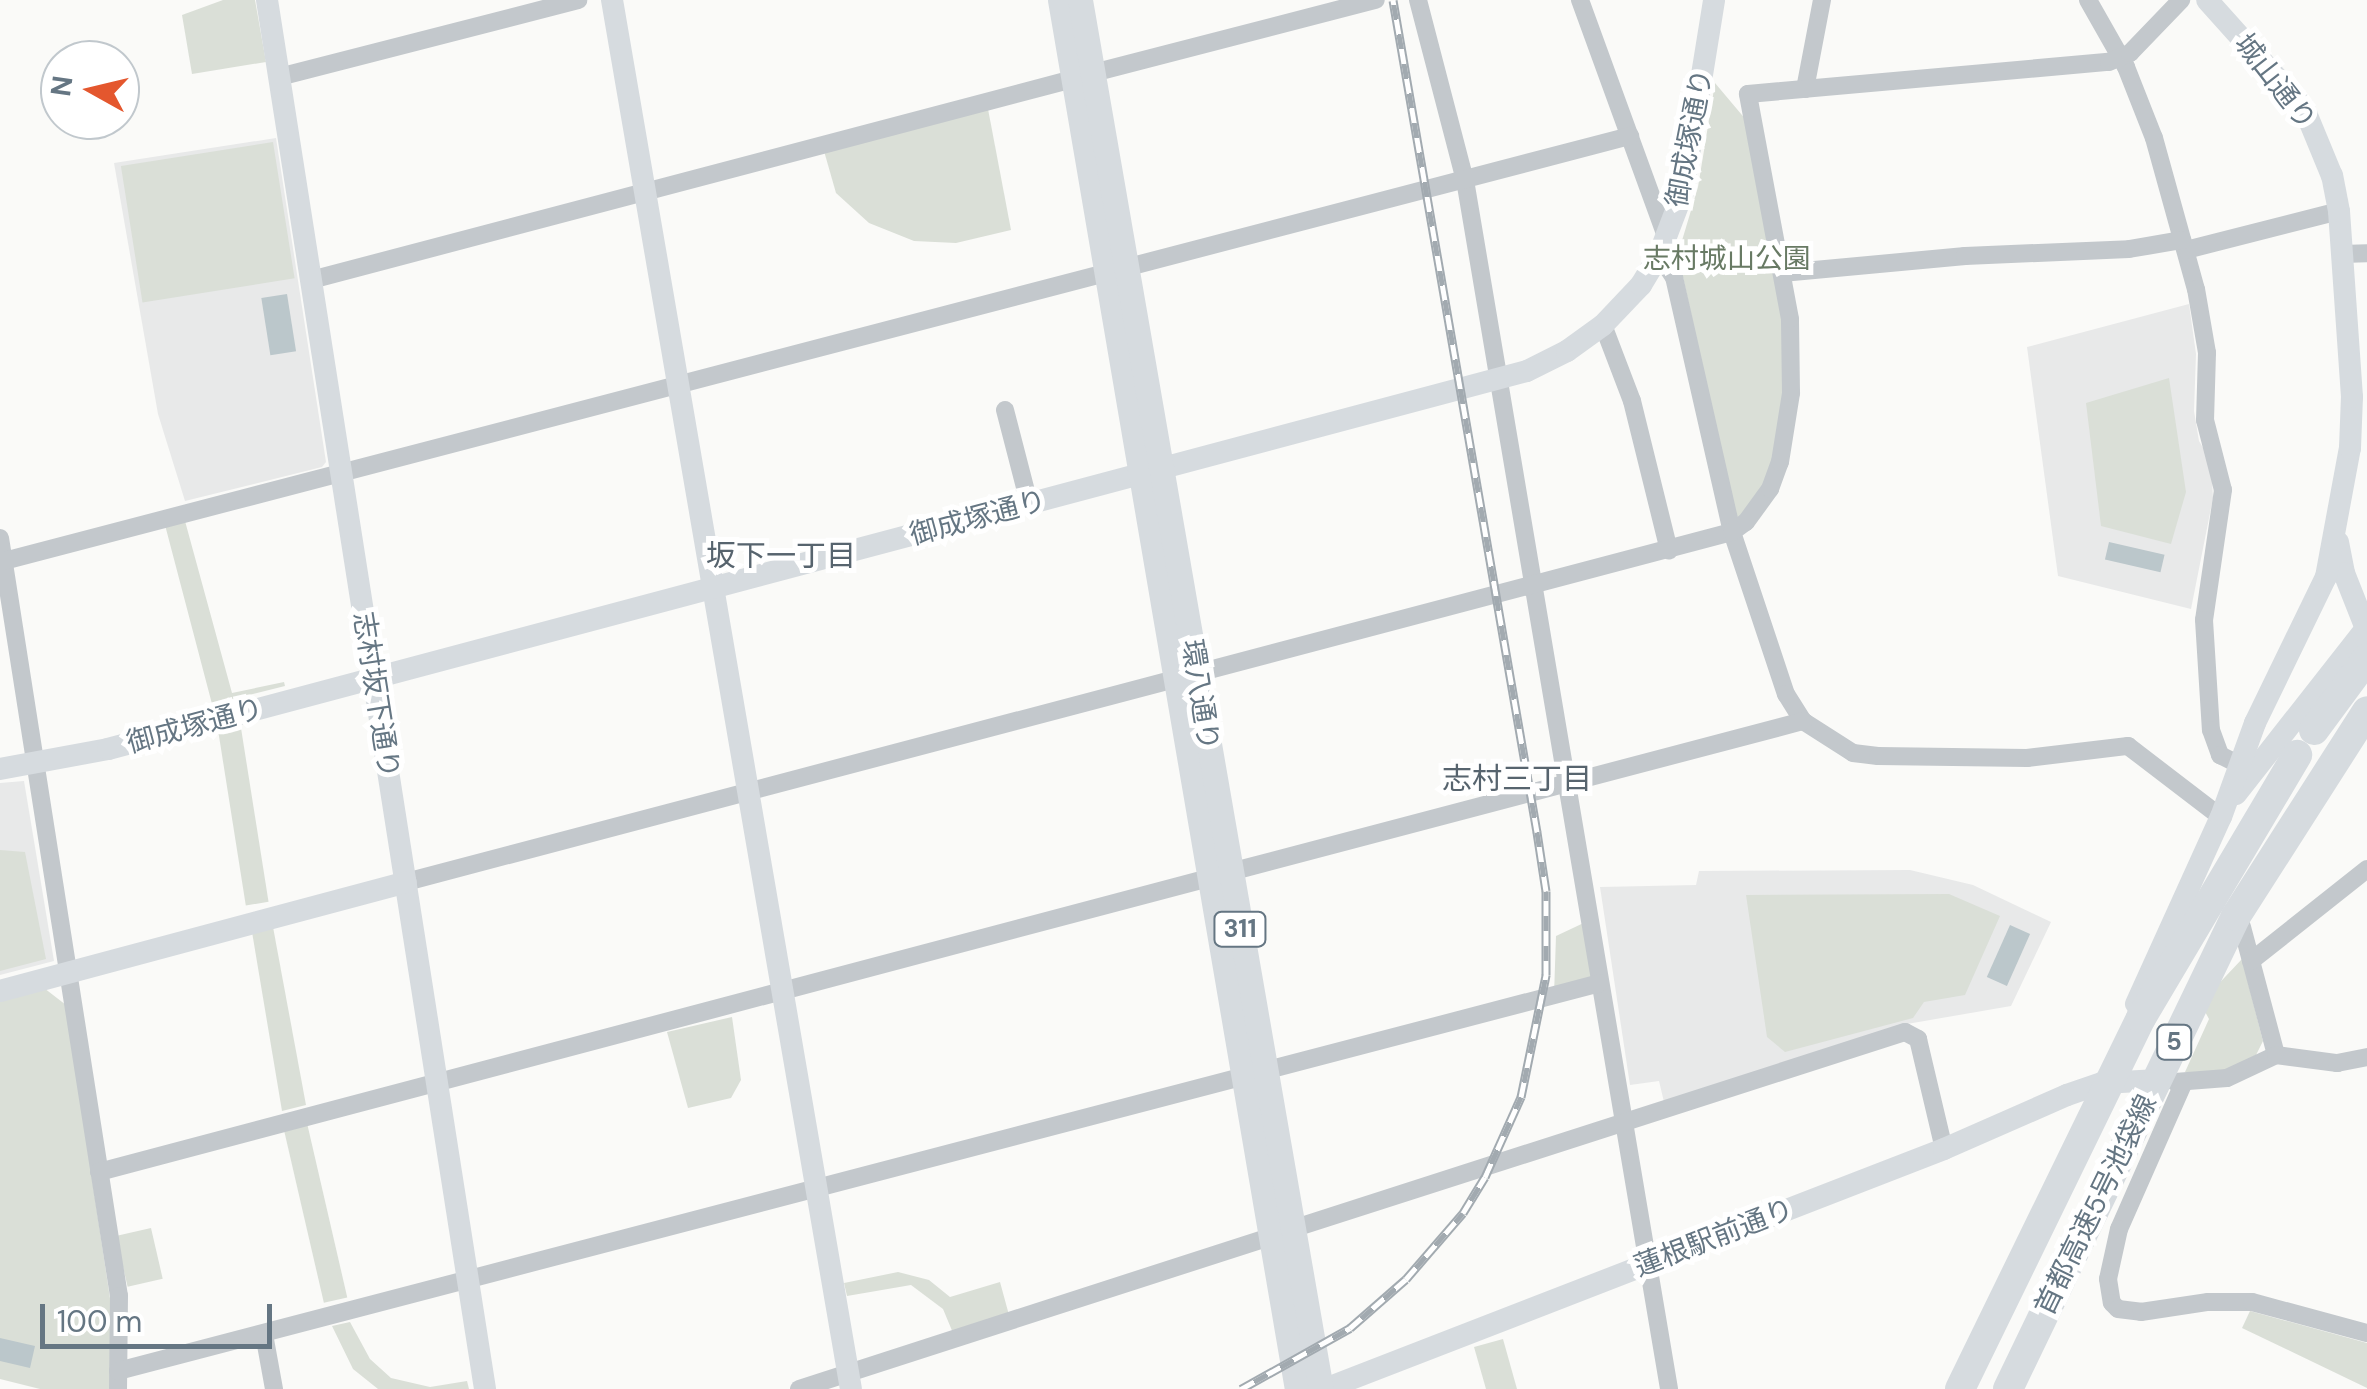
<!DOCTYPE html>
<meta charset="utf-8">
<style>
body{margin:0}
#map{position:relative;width:2367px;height:1389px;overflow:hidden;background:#fafaf8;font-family:"DM Sans","Noto Sans JP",sans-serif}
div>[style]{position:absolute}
.built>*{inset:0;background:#e8e9e9}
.green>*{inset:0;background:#dadfd7;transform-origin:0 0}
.water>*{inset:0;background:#bbc7cb;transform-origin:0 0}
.street>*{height:18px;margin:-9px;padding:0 9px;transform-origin:9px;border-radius:9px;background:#c3c8cc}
.secondary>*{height:22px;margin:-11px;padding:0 11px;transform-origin:11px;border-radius:11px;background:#d6dbdf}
.primary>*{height:25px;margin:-12.5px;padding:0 12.5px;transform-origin:12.5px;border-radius:12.5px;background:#d6dbdf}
.highway>*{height:30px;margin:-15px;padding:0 15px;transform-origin:15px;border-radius:15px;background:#d6dbdf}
.rail>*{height:9px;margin-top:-4.5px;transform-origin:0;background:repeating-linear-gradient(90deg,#fff 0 15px,#a2aab0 0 30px);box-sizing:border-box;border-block:2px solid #a2aab0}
span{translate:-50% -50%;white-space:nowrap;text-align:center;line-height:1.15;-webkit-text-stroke:10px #fff;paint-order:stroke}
.shield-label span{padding:2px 8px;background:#fff;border:2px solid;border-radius:8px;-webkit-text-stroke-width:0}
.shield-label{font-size:25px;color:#657683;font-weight:700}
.street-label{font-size:28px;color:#657683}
.park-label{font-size:28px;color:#687a64}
.neighbourhood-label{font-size:30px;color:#57646e}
.north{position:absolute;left:40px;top:40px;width:100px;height:100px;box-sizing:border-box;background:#fff;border:2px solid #c1c8cd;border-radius:50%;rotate:278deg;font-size:28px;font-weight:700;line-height:40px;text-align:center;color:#657683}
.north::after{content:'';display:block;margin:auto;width:35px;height:45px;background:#e4572e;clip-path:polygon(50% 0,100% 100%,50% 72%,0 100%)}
.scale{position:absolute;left:40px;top:1304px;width:232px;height:45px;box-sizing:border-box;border:5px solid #657683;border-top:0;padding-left:12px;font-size:30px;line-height:35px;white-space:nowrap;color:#657683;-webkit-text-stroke:8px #fff;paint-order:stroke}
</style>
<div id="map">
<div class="built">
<div style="clip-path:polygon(276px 138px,326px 462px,322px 467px,185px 501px,158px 414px,114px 163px)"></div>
<div style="clip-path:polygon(2189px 304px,2196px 354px,2194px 411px,2199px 441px,2211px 461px,2213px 498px,2191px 609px,2058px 576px,2027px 347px)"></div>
<div style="clip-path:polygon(24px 781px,54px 961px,0 975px,0 783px)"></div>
<div style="clip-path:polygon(1910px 870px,1973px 885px,2051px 922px,2011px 1006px,1907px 1024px,1664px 1102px,1659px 1081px,1630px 1085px,1600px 887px,1696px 885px,1699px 871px)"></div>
</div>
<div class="green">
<div style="clip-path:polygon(223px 0,255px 0,266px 62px,192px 74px,182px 15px)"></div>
<div style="clip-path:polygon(1715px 83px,1747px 121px,1784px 318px,1785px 380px,1771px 470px,1742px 519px,1735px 517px,1678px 254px,1698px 187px)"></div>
<div style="clip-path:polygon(988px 109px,1011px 230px,956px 243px,914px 241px,869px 223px,836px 193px,824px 151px)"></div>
<div style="left:273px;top:142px;width:138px;height:154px;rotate:81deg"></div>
<div style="clip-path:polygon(2169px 378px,2186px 492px,2171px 544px,2101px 526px,2086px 403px)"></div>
<div style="clip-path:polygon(185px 521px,232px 693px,284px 682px,285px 686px,212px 704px,165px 525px)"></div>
<div style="left:241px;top:728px;width:176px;height:23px;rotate:81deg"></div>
<div style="clip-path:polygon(0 850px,25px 852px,46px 959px,0 971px)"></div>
<div style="clip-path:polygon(1949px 894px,2000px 916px,1965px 995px,1924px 1002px,1913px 1018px,1785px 1052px,1767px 1037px,1746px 895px)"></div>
<div style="clip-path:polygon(1590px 920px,1600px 983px,1554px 995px,1556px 936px)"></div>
<div style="clip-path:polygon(273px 927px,306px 1105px,282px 1111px,252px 932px)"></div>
<div style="clip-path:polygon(2242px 959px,2263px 1041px,2256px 1055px,2225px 1071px,2190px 1074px,2185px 1072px,2209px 1019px,2203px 1008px,2209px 994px)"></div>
<div style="clip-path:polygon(44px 988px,66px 1005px,111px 1305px,111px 1389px,40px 1389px,0 1379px,0 1000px)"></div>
<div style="clip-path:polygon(732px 1017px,741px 1080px,731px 1098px,688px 1108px,667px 1032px)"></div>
<div style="left:307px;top:1123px;width:179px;height:24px;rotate:77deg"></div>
<div style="left:151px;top:1228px;width:52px;height:36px;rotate:77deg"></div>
<div style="clip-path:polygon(898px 1272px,929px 1280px,950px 1297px,1000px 1282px,1009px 1315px,953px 1333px,943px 1309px,911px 1285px,847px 1296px,844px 1283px)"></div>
<div style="clip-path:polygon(2250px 1311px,2367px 1343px,2367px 1388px,2242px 1328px)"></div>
<div style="clip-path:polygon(350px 1322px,370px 1359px,391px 1378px,430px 1387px,467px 1381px,469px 1389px,378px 1389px,353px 1369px,332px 1326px)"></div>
<div style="clip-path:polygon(1503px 1339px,1517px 1389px,1486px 1389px,1474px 1347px)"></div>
</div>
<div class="water">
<div style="left:287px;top:294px;width:58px;height:26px;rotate:81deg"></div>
<div style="left:2109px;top:542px;width:57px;height:18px;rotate:13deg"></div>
<div style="left:2010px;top:925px;width:22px;height:57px;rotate:24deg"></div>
<div style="clip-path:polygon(0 1338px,35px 1346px,30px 1368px,0 1361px)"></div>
</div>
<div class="street">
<div style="left:1418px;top:0;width:186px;rotate:75.4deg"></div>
<div style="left:1465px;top:180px;width:1226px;rotate:80.42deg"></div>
<div style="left:1580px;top:0;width:254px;rotate:70deg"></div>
<div style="left:2088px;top:0;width:77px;rotate:60.4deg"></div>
<div style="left:2126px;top:67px;width:76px;rotate:68.5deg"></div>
<div style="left:2154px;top:138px;width:157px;rotate:74.5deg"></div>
<div style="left:2196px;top:289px;width:65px;rotate:80.2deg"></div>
<div style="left:2207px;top:353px;width:67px;rotate:91.7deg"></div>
<div style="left:2205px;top:420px;width:72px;rotate:75.6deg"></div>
<div style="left:2223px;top:490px;width:131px;rotate:98.3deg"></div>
<div style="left:2204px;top:620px;width:110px;rotate:86.4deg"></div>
<div style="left:2211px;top:730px;width:27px;rotate:70deg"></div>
<div style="left:2220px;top:755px;width:20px;rotate:27deg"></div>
<div style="left:1093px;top:73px;width:292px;rotate:-14.5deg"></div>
<div style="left:279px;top:77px;width:309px;rotate:-14.4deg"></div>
<div style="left:1805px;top:89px;width:91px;rotate:-79.2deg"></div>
<div style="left:2186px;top:250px;width:158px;rotate:-14.3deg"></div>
<div style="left:2342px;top:254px;width:25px;rotate:-2deg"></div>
<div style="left:1659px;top:255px;width:27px;rotate:56deg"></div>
<div style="left:1674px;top:277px;width:262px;rotate:77.2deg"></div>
<div style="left:1732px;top:532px;width:171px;rotate:71.6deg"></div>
<div style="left:1786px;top:694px;width:32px;rotate:58deg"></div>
<div style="left:1803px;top:721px;width:59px;rotate:32.6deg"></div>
<div style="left:1853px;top:753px;width:25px;rotate:7deg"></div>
<div style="left:1878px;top:756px;width:149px;rotate:0.8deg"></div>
<div style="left:2027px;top:758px;width:102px;rotate:-6.8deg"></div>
<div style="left:2128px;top:746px;width:117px;rotate:37.4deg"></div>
<div style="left:1782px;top:273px;width:184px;rotate:-5.3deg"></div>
<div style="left:1965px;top:256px;width:164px;rotate:-2.4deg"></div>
<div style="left:2129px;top:249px;width:54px;rotate:-9.6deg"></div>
<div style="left:311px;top:280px;width:788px;rotate:-14.78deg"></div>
<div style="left:1603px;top:325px;width:81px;rotate:69.1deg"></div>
<div style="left:1632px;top:401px;width:154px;rotate:76.1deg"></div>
<div style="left:1005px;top:410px;width:88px;rotate:75.5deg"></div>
<div style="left:0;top:538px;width:767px;rotate:81.08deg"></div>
<div style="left:119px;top:1296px;width:93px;rotate:90.6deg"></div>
<div style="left:0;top:562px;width:1685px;rotate:-14.65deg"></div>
<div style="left:1230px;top:872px;width:593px;rotate:-14.76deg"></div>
<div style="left:406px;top:882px;width:1371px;rotate:-14.79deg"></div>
<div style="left:1732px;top:532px;width:17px;rotate:-36deg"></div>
<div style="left:1746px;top:522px;width:41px;rotate:-54deg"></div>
<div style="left:1770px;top:489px;width:29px;rotate:-70deg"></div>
<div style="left:1780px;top:462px;width:70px;rotate:-80.9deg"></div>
<div style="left:1791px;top:393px;width:74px;rotate:-90.8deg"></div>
<div style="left:1790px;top:319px;width:229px;rotate:-100.6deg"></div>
<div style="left:1748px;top:94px;width:362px;rotate:-5.1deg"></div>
<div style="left:2109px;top:62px;width:23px;rotate:-23deg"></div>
<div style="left:2130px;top:53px;width:74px;rotate:-46.1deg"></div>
<div style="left:2242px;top:927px;width:132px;rotate:75.1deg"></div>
<div style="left:2251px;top:961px;width:148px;rotate:-38.4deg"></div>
<div style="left:2175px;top:1082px;width:52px;rotate:-4.4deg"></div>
<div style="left:2227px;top:1078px;width:54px;rotate:-25.1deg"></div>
<div style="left:2276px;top:1055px;width:62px;rotate:7.5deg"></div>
<div style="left:2337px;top:1063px;width:31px;rotate:-11deg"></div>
<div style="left:2183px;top:1084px;width:158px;rotate:113.8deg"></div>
<div style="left:2119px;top:1229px;width:51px;rotate:102.4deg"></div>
<div style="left:2108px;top:1279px;width:24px;rotate:81deg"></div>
<div style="left:2112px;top:1303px;width:8px;rotate:45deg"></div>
<div style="left:2118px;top:1309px;width:23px;rotate:7deg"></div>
<div style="left:2141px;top:1312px;width:68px;rotate:-8.5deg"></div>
<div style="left:2208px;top:1302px;width:44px"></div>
<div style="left:2252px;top:1302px;width:119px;rotate:15.1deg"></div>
<div style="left:99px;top:1172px;width:1151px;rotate:-14.84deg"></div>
<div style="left:1292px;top:1229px;width:644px;rotate:-17.82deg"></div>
<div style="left:1905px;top:1032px;width:15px;rotate:28deg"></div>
<div style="left:1918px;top:1039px;width:113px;rotate:76.7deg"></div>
<div style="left:264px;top:1334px;width:56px;rotate:79.7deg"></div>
<div style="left:118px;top:1371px;width:1532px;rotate:-14.67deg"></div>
<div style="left:799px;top:1389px;width:497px;rotate:-17.9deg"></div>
</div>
<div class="secondary">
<div style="left:267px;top:0;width:1406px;rotate:81.08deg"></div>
<div style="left:612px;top:0;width:1409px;rotate:80.24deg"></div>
<div style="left:2338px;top:542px;width:32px;rotate:79deg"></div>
<div style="left:2344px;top:573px;width:62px;rotate:68.4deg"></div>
<div style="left:0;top:769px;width:110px;rotate:-10.5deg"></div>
<div style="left:108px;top:749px;width:1468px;rotate:-14.92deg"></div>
<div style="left:1527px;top:371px;width:45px;rotate:-26.6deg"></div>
<div style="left:1567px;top:351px;width:44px;rotate:-35.8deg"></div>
<div style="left:1603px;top:325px;width:55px;rotate:-46.5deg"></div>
<div style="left:1641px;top:285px;width:35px;rotate:-59deg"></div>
<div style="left:1659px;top:255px;width:67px;rotate:-69.1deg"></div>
<div style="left:1683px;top:192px;width:194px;rotate:-80.8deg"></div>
<div style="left:2236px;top:794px;width:212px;rotate:-51.9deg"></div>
<div style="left:0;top:991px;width:420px;rotate:-15deg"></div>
<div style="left:2136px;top:1004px;width:205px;rotate:-65.6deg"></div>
<div style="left:2221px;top:817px;width:100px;rotate:-70.1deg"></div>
<div style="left:2255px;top:723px;width:162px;rotate:-64.1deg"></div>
<div style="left:2326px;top:577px;width:131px;rotate:-79.5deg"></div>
<div style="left:2350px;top:448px;width:51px;rotate:-87.8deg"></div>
<div style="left:2352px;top:397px;width:186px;rotate:-94deg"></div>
<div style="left:2339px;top:211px;width:36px;rotate:-101deg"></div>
<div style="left:2332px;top:176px;width:74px;rotate:-112.4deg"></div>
<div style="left:2304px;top:108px;width:145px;rotate:-131.9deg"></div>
<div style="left:1325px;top:1389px;width:664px;rotate:-21.19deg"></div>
<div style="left:1944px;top:1149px;width:134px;rotate:-23.7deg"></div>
<div style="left:2067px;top:1095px;width:37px;rotate:-19deg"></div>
<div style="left:2102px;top:1083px;width:57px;rotate:-3deg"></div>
</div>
<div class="primary">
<div style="left:1060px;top:0;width:1409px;rotate:80.32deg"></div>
<div style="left:1080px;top:0;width:1410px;rotate:80.16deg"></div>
</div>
<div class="highway">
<div style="left:2314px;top:730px;width:89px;rotate:-53.6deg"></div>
<div style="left:1960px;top:1389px;width:413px;rotate:-64deg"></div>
<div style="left:2141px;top:1018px;width:306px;rotate:-59.3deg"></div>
<div style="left:2008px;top:1389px;width:525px;rotate:-64.26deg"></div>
<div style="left:2236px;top:916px;width:243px;rotate:-57.4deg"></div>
</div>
<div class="rail">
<div style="left:1241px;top:1389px;width:125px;rotate:-29.2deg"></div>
<div style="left:1350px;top:1328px;width:74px;rotate:-41.2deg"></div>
<div style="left:1406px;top:1279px;width:87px;rotate:-49.2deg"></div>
<div style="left:1463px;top:1213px;width:42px;rotate:-58.6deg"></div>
<div style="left:1485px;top:1177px;width:88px;rotate:-65.8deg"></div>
<div style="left:1521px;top:1097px;width:125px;rotate:-78.4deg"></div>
<div style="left:1546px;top:975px;width:84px;rotate:-90deg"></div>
<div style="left:1546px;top:891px;width:60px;rotate:-98.7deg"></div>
<div style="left:1537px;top:832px;width:844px;rotate:-99.82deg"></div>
</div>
<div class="shield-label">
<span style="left:1240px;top:929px">311</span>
<span style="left:2174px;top:1042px">5</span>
</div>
<div class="street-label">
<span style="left:2275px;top:82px;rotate:52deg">城山通り</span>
<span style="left:1690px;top:138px;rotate:-79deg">御成塚通り</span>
<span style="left:978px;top:518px;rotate:-15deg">御成塚通り</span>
<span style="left:376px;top:695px;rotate:81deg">志村坂下通り</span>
<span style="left:1200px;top:695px;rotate:81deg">環八通り</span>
<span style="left:195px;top:726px;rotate:-15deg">御成塚通り</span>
<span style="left:2096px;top:1205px;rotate:-64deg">首都高速5号池袋線</span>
<span style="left:1714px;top:1238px;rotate:-21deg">蓮根駅前通り</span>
</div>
<div class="park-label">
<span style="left:1727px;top:259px">志村城山公園</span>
</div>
<div class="neighbourhood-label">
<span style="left:781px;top:556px">坂下一丁目</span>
<span style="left:1517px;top:779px">志村三丁目</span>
</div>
<div class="north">N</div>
<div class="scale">100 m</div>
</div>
